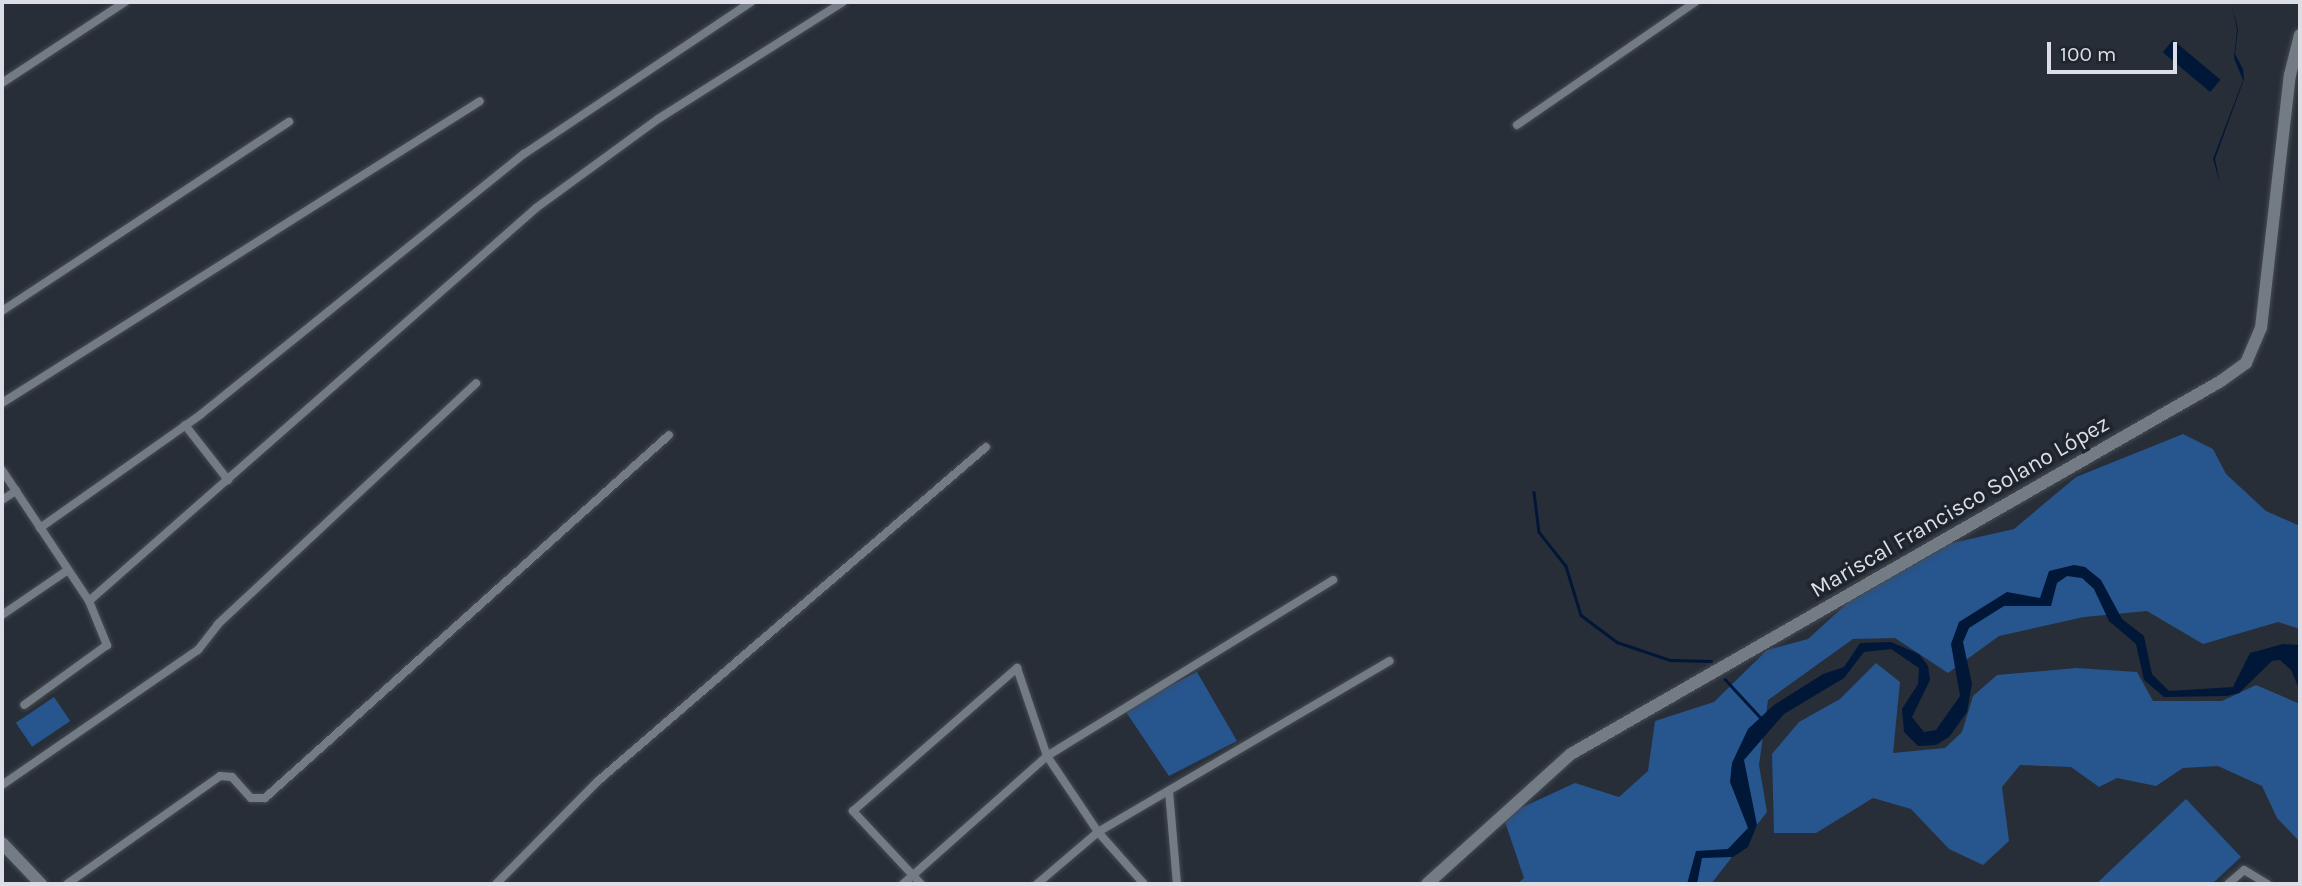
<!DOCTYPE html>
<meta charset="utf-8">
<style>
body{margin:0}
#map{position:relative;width:2302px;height:886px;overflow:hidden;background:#282e37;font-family:Karla,sans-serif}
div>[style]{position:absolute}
.green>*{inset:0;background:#27558e;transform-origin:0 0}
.water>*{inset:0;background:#001737;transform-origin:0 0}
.stream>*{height:2.5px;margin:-1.25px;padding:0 1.25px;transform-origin:1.25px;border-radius:1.25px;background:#001737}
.roads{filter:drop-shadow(0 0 2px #464b52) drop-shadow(0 0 2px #464b52)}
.street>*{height:8px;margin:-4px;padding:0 4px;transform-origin:4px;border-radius:4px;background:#737b85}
.secondary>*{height:12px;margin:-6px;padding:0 6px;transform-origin:6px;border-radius:6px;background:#737b85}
span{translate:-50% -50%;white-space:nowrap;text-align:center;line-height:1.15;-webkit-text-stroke:7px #1e252d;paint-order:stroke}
.street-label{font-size:23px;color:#dbdfe5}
.frame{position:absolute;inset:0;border:4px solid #dbdfe5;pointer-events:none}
.scale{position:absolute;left:2047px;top:42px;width:130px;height:32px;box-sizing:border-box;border:4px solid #dbdfe5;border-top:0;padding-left:9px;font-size:21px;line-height:24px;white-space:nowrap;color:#dbdfe5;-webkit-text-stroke:5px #1e252d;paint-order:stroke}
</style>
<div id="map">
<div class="green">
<div style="clip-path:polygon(2183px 434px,2213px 449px,2226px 474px,2266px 511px,2300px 526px,2300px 629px,2278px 622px,2203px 644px,2147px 611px,2084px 617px,1999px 636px,1948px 673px,1895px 638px,1853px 639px,1768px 700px,1759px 765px,1767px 812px,1711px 884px,1517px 884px,1524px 878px,1503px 816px,1575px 783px,1619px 797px,1648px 771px,1655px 721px,1714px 702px,1767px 650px,1808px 639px,1878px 575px,1939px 546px,2014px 529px,2076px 477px)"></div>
<div style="clip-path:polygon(1876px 663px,1900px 682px,1893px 753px,1945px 748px,1962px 732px,1973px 696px,1997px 675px,2076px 668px,2137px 672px,2153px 701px,2222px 701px,2256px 685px,2300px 704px,2300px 842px,2277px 818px,2262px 786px,2218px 766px,2183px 768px,2156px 786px,2117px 778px,2099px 787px,2071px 767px,2020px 765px,2002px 787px,2009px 841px,1983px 865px,1949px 849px,1911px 809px,1873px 798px,1816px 833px,1774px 833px,1772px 754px,1799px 722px,1840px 699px)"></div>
<div style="clip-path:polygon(1197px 672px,1237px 741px,1169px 776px,1124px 709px)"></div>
<div style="left:54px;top:697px;width:29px;height:46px;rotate:56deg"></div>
<div style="clip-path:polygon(2186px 799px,2241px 857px,2212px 884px,2096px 884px)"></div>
</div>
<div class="water">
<div style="clip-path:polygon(2232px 6px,2238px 29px,2235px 54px,2243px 69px,2244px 79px,2215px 159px,2220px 183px,2213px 159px,2243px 80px,2234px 58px,2237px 29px)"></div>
<div style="left:2173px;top:40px;width:62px;height:16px;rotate:40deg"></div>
<div style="clip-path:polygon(2074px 565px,2085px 567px,2101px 580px,2122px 619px,2144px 636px,2152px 674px,2169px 691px,2233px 687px,2250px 653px,2283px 644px,2300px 645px,2300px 691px,2291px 670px,2280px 660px,2272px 661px,2239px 693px,2227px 696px,2164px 697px,2144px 680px,2136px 644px,2109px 621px,2094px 589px,2082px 578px,2067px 576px,2057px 583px,2051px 606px,2004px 606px,1969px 628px,1963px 642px,1972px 684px,1967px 712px,1949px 737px,1936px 745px,1918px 746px,1904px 732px,1902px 709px,1918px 684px,1919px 668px,1891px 649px,1864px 652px,1844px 678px,1784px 714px,1744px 760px,1757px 825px,1748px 847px,1733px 857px,1702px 858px,1697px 884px,1687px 884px,1696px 851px,1728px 849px,1748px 828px,1730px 782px,1732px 763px,1748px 729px,1774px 705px,1823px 674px,1844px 667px,1860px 643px,1891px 642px,1919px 654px,1928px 666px,1930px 680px,1912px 717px,1924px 732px,1936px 730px,1960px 696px,1951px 644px,1959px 622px,2007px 592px,2040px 598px,2049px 571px)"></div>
</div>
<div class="stream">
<div style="left:1534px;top:492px;width:40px;rotate:82.9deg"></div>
<div style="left:1539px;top:532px;width:43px;rotate:51.5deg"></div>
<div style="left:1566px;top:566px;width:51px;rotate:73deg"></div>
<div style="left:1581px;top:615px;width:45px;rotate:36.9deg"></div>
<div style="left:1617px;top:642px;width:56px;rotate:18.8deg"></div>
<div style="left:1670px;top:660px;width:41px;rotate:1.4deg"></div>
<div style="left:1725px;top:679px;width:53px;rotate:47.3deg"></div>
</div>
<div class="roads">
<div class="street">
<div style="left:2px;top:83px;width:147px;rotate:-33.4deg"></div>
<div style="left:1517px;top:125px;width:216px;rotate:-34.6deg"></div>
<div style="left:2px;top:311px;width:344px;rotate:-33.4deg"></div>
<div style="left:2px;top:403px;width:565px;rotate:-32.28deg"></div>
<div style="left:185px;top:425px;width:70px;rotate:52deg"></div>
<div style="left:2px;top:470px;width:157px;rotate:56.4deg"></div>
<div style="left:89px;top:601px;width:48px;rotate:67.8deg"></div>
<div style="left:107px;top:645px;width:102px;rotate:144.1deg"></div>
<div style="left:2px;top:500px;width:17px;rotate:-33deg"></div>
<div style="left:40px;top:528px;width:196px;rotate:-35.2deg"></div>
<div style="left:200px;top:415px;width:416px;rotate:-38.9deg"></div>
<div style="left:524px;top:154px;width:273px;rotate:-33.8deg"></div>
<div style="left:89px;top:601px;width:595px;rotate:-41.32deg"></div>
<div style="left:536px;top:208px;width:151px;rotate:-36.1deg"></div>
<div style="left:658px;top:119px;width:219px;rotate:-32.3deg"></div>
<div style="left:2px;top:615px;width:80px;rotate:-34.3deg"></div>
<div style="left:2px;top:785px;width:238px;rotate:-34.6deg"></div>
<div style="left:198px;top:650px;width:33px;rotate:-52deg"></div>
<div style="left:218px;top:624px;width:353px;rotate:-43deg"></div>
<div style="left:1169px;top:791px;width:93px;rotate:85.1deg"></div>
<div style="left:67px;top:884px;width:187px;rotate:-35.2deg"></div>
<div style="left:220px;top:776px;width:12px;rotate:5deg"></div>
<div style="left:232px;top:777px;width:28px;rotate:48deg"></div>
<div style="left:251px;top:798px;width:14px"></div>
<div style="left:265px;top:798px;width:543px;rotate:-41.94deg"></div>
<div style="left:496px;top:884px;width:145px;rotate:-45.3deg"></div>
<div style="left:598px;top:781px;width:512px;rotate:-40.72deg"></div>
<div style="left:903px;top:884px;width:193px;rotate:-41.6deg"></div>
<div style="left:1047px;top:756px;width:336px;rotate:-31.6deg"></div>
<div style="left:921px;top:884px;width:100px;rotate:-133deg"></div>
<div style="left:853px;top:811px;width:218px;rotate:-41.1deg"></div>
<div style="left:1017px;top:668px;width:93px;rotate:71.2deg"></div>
<div style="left:1047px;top:756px;width:92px;rotate:56.1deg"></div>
<div style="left:1098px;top:832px;width:69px;rotate:48.5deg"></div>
<div style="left:1037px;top:884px;width:80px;rotate:-40.4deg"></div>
<div style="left:1098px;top:832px;width:338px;rotate:-30.4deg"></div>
<div style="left:2228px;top:884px;width:21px;rotate:-41deg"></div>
<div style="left:2244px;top:870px;width:27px;rotate:31deg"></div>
</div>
<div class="secondary">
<div style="left:2px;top:843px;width:57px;rotate:46.4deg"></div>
<div style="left:1427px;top:884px;width:194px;rotate:-42.1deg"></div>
<div style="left:1571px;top:754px;width:749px;rotate:-29.85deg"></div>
<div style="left:2221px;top:381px;width:31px;rotate:-36deg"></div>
<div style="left:2246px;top:363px;width:38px;rotate:-67deg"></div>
<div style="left:2261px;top:328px;width:255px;rotate:-83.5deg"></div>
<div style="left:2290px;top:75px;width:41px;rotate:-76deg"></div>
</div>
</div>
<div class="street-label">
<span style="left:1960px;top:507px;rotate:-30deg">Mariscal Francisco Solano López</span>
</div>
<div class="frame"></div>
<div class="scale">100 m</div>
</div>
